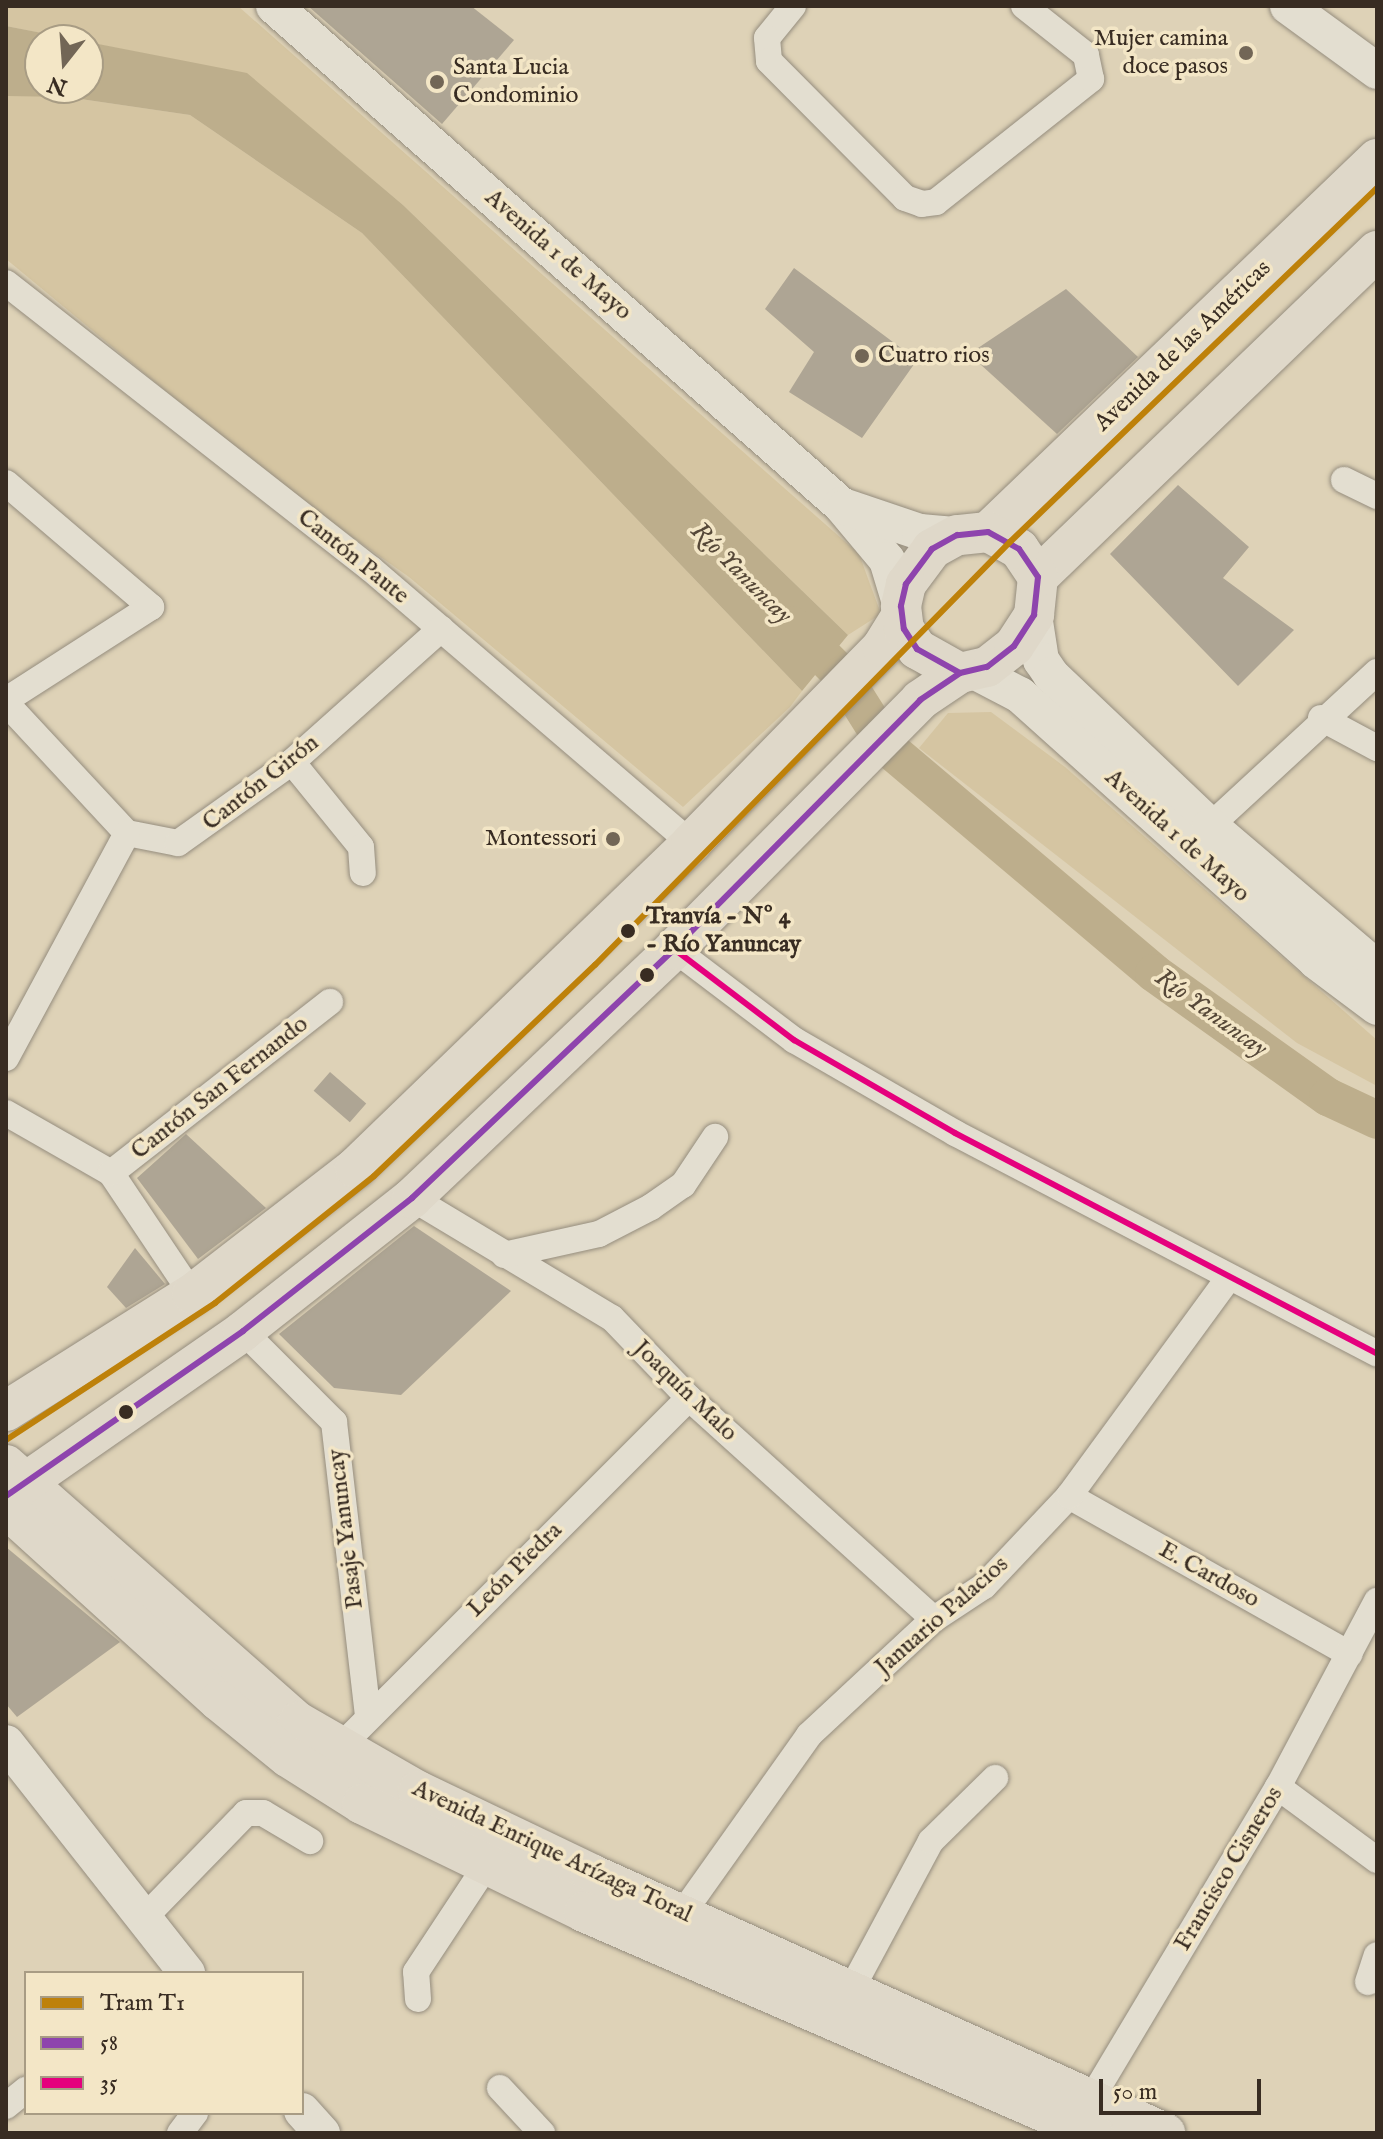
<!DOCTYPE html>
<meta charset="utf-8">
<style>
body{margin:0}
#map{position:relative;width:1383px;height:2139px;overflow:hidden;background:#ded2b7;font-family:"IM FELL English",serif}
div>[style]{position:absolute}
.green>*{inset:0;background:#d5c5a2}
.water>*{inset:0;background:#bdae8c}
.river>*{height:38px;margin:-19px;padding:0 19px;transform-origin:19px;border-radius:19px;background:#bdae8c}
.building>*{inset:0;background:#aea594;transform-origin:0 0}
.roads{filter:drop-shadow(0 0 2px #958d7e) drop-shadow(0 0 2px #958d7e)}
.street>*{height:26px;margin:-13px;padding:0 13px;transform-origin:13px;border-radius:13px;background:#e3ded0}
.secondary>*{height:36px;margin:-18px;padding:0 18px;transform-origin:18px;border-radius:18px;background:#e3ded0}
.primary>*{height:40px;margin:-20px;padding:0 20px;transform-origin:20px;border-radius:20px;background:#dfd8c9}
.bus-1>*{height:6px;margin:-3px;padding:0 3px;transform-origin:3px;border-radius:3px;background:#8e44ad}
.bus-2>*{height:6px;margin:-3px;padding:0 3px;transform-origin:3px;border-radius:3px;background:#e5007d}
.tram-1>*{height:6px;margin:-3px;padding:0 3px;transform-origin:3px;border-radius:3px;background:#be810a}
.dots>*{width:22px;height:22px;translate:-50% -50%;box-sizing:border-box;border:4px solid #f3e6c6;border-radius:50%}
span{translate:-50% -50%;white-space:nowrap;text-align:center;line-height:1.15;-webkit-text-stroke:7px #f3e6c6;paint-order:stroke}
.poi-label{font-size:24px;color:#382c22}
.right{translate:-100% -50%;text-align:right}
.left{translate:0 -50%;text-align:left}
.street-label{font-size:24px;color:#382c22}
.stop-label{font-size:24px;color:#382c22;font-weight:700}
.water-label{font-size:26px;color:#564838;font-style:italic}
.frame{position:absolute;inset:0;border:8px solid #382c22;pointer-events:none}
.legend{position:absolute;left:24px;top:1971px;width:280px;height:144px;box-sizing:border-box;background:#f3e6c6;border:2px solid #a89c84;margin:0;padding:10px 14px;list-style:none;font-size:24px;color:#382c22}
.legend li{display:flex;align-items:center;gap:16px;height:40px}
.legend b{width:40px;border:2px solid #a89c84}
.north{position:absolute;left:24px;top:24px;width:80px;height:80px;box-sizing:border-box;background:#f3e6c6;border:2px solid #a89c84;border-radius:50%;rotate:197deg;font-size:22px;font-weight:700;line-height:32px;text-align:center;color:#382c22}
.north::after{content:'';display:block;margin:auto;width:28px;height:36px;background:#726656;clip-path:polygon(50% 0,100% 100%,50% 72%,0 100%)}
.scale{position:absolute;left:1099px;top:2079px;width:162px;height:36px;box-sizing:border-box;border:4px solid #382c22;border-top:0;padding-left:10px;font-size:24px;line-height:28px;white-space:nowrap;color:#382c22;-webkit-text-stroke:6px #f3e6c6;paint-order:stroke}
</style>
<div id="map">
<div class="green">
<div style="clip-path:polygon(6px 6px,238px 6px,859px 554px,881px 614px,848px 635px,403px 205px,247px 74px,6px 26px)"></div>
<div style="clip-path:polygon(6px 95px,67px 97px,190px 115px,362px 233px,802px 691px,790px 707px,683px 807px,409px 577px,283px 488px,6px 259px)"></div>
<div style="clip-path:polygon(991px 712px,1065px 767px,1377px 1040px,1377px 1086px,1297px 1043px,919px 748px,948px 713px)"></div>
</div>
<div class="water">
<div style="clip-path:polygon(6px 26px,78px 40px,40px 40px,40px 88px,88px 88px,88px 42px,247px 73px,403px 205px,848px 635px,802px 691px,362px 233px,190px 115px,67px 97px,6px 96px)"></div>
</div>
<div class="river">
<div style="left:792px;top:625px;width:71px;rotate:45deg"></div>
<div style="left:842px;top:675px;width:86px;rotate:57.8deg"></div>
<div style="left:888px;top:748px;width:348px;rotate:40.2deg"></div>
<div style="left:1154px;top:973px;width:214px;rotate:35.5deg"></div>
<div style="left:1328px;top:1097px;width:54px;rotate:25.1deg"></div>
</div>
<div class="building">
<div style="clip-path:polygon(308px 6px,471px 6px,514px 40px,442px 124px)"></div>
<div style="clip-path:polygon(794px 268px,917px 360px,862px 438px,789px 392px,814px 352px,765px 309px)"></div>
<div style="clip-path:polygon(1066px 289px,1138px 357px,1057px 434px,969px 354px)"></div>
<div style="clip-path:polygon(1178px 485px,1249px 547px,1223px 578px,1294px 630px,1238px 686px,1110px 554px)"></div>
<div style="left:330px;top:1072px;width:48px;height:25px;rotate:41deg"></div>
<div style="clip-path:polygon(186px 1134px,266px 1208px,198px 1259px,137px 1178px)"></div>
<div style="clip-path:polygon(414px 1226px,511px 1291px,401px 1395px,334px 1388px,279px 1334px)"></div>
<div style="clip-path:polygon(135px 1248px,165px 1284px,126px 1308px,107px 1287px)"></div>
<div style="clip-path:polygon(6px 1547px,120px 1642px,17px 1717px,6px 1704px)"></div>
</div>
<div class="roads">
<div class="street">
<div style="left:793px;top:6px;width:41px;rotate:129.1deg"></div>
<div style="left:767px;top:38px;width:23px;rotate:85deg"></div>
<div style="left:769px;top:61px;width:193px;rotate:45.2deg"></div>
<div style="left:905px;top:198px;width:18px;rotate:19deg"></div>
<div style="left:922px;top:204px;width:14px;rotate:-8deg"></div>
<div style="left:936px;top:202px;width:198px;rotate:-38.4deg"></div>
<div style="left:1091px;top:79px;width:25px;rotate:-102deg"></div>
<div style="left:1086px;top:55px;width:79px;rotate:-141.7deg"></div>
<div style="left:6px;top:283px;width:464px;rotate:38.1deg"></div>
<div style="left:371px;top:569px;width:421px;rotate:40.6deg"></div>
<div style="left:1344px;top:480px;width:37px;rotate:26deg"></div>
<div style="left:6px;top:483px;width:191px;rotate:40.5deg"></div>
<div style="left:151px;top:607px;width:172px;rotate:147.3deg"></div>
<div style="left:6px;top:703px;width:178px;rotate:47.1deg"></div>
<div style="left:127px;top:833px;width:52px;rotate:11.1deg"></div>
<div style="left:178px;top:843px;width:140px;rotate:-35.4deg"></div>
<div style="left:292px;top:762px;width:200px;rotate:-41.8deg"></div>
<div style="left:1321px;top:718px;width:64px;rotate:28.2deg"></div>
<div style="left:292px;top:762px;width:109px;rotate:50.9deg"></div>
<div style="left:361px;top:847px;width:26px;rotate:86deg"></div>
<div style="left:1210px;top:826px;width:227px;rotate:-42.7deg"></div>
<div style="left:674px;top:949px;width:151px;rotate:37.2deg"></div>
<div style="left:794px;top:1040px;width:186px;rotate:30deg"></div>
<div style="left:955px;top:1133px;width:476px;rotate:27.6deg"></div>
<div style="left:6px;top:1058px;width:255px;rotate:-61.7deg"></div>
<div style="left:6px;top:1113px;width:121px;rotate:29.7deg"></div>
<div style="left:111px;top:1173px;width:146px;rotate:56.2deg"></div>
<div style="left:111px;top:1173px;width:278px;rotate:-38deg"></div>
<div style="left:412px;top:1198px;width:233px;rotate:31deg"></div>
<div style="left:612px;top:1318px;width:111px;rotate:46.1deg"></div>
<div style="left:689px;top:1398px;width:330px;rotate:42.1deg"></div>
<div style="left:504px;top:1255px;width:97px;rotate:-12.5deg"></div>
<div style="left:599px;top:1234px;width:59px;rotate:-27.4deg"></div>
<div style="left:651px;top:1207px;width:39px;rotate:-35deg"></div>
<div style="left:683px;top:1185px;width:58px;rotate:-56.3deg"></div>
<div style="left:243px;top:1331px;width:129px;rotate:45deg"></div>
<div style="left:334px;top:1422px;width:296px;rotate:83.4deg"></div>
<div style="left:1069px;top:1496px;width:322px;rotate:29.4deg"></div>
<div style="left:343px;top:1744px;width:489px;rotate:-45deg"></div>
<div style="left:1278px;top:1787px;width:123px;rotate:36.4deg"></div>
<div style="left:682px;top:1914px;width:219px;rotate:-54.6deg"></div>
<div style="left:809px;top:1735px;width:171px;rotate:-42.9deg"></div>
<div style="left:934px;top:1619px;width:60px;rotate:-33.4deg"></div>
<div style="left:984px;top:1586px;width:124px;rotate:-46.6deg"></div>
<div style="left:1069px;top:1496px;width:271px;rotate:-53.8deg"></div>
<div style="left:144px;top:1918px;width:146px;rotate:-45.8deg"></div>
<div style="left:246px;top:1813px;width:17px"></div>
<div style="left:263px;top:1813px;width:55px;rotate:30.8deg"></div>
<div style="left:1368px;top:1982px;width:28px;rotate:-72deg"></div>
<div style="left:851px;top:1990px;width:169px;rotate:-61.8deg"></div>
<div style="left:931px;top:1841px;width:90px;rotate:-44.5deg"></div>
<div style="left:418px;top:1999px;width:27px;rotate:-94deg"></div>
<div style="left:416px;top:1972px;width:127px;rotate:-56.6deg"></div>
<div style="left:500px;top:2088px;width:62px;rotate:47deg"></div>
<div style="left:6px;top:2106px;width:26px;rotate:-39deg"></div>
<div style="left:1084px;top:2111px;width:378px;rotate:-59.1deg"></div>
<div style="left:1278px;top:1787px;width:211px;rotate:-62deg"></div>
<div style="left:180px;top:2133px;width:25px;rotate:-53deg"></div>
</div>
<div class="secondary">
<div style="left:274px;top:6px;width:755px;rotate:41.35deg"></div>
<div style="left:841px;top:505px;width:72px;rotate:50.1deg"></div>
<div style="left:887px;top:560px;width:48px;rotate:73.1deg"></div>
<div style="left:1288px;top:6px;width:110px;rotate:36.1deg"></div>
<div style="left:846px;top:507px;width:78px;rotate:18.7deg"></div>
<div style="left:920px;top:532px;width:37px;rotate:5deg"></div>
<div style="left:1034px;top:615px;width:46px;rotate:81.2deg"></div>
<div style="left:1041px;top:660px;width:18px;rotate:56deg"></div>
<div style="left:1051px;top:675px;width:219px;rotate:43.5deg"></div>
<div style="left:1210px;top:826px;width:219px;rotate:40.4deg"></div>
<div style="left:974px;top:671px;width:52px;rotate:27.6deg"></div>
<div style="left:1020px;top:695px;width:398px;rotate:41.9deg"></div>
<div style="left:1316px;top:961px;width:76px;rotate:37deg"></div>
<div style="left:6px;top:1743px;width:293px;rotate:51.8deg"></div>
<div style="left:302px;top:2111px;width:30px;rotate:48deg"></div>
</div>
<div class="primary">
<div style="left:988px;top:532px;width:539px;rotate:-43.8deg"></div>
<div style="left:1038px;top:577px;width:470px;rotate:-43.9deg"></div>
<div style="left:6px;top:1411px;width:220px;rotate:-32.2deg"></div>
<div style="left:192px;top:1294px;width:206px;rotate:-37.7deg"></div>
<div style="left:355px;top:1168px;width:467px;rotate:-44deg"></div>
<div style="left:691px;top:843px;width:274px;rotate:-45.7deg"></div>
<div style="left:882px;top:647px;width:36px;rotate:-58deg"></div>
<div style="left:6px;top:1465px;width:389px;rotate:41.4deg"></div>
<div style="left:298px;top:1722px;width:138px;rotate:29.9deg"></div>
<div style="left:418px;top:1791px;width:192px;rotate:25.6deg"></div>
<div style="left:591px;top:1874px;width:630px;rotate:24.29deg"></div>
<div style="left:6px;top:1496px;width:289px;rotate:-34.8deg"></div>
<div style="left:243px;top:1331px;width:215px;rotate:-38.2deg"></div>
<div style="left:412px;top:1198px;width:361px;rotate:-43.5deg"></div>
<div style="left:674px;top:949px;width:350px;rotate:-45.3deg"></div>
<div style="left:920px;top:700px;width:48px;rotate:-34deg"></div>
<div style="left:960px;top:673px;width:28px;rotate:-13deg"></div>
<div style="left:987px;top:667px;width:34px;rotate:-38deg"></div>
<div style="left:1014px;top:646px;width:37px;rotate:-57deg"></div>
<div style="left:1034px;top:615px;width:38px;rotate:-84deg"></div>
<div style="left:1038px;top:577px;width:34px;rotate:-124deg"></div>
<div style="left:1019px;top:549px;width:35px;rotate:-151deg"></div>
<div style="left:988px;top:532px;width:31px;rotate:174deg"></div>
<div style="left:957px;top:535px;width:29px;rotate:151deg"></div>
<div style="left:932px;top:549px;width:44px;rotate:126.6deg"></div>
<div style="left:906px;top:584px;width:23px;rotate:103deg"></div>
<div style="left:901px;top:606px;width:23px;rotate:83deg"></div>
<div style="left:904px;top:629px;width:24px;rotate:57deg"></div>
<div style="left:917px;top:649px;width:49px;rotate:29.2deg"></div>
<div style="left:6px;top:1508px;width:287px;rotate:42.2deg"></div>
<div style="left:219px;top:1701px;width:89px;rotate:39.1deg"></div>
<div style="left:288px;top:1757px;width:88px;rotate:32.4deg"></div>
<div style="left:362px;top:1804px;width:247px;rotate:25.9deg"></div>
<div style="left:584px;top:1912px;width:555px;rotate:23.47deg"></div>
</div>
</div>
<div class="bus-1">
<div style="left:6px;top:1496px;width:289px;rotate:-34.8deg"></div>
<div style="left:243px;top:1331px;width:215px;rotate:-38.2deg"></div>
<div style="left:412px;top:1198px;width:361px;rotate:-43.5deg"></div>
<div style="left:674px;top:949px;width:350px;rotate:-45.3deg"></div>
<div style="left:920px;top:700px;width:48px;rotate:-34deg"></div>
<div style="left:960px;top:673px;width:28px;rotate:-13deg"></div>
<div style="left:987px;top:667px;width:34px;rotate:-38deg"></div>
<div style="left:1014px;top:646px;width:37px;rotate:-57deg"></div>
<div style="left:1034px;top:615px;width:38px;rotate:-84deg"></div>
<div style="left:1038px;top:577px;width:34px;rotate:-124deg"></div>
<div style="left:1019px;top:549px;width:35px;rotate:-151deg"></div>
<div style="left:988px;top:532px;width:31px;rotate:174deg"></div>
<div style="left:957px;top:535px;width:29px;rotate:151deg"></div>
<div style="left:932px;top:549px;width:44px;rotate:126.6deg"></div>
<div style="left:906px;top:584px;width:23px;rotate:103deg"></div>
<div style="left:901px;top:606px;width:23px;rotate:83deg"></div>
<div style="left:904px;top:629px;width:24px;rotate:57deg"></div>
<div style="left:917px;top:649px;width:49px;rotate:29.2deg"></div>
</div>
<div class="bus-2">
<div style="left:674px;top:949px;width:151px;rotate:37.2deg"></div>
<div style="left:794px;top:1040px;width:186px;rotate:30deg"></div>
<div style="left:955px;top:1133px;width:476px;rotate:27.6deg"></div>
</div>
<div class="tram-1">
<div style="left:6px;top:1440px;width:250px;rotate:-33.2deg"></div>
<div style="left:215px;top:1303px;width:203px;rotate:-38.6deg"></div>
<div style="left:374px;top:1176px;width:306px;rotate:-43.7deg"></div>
<div style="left:595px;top:965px;width:593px;rotate:-45.55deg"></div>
<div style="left:1010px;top:542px;width:510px;rotate:-43.97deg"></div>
</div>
<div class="dots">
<div style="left:1246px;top:53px;background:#726656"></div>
<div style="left:437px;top:82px;background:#726656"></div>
<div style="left:862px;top:356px;background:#726656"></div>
<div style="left:613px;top:839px;background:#726656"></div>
<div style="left:628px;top:931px;background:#382c22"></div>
<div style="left:647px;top:975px;background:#382c22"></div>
<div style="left:126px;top:1412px;background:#382c22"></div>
</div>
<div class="poi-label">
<span class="right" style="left:1228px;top:53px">Mujer camina<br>doce pasos</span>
<span class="left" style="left:453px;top:82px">Santa Lucia<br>Condominio</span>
<span class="left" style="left:878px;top:356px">Cuatro rios</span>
<span class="right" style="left:597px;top:839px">Montessori</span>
</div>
<div class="street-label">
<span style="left:558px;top:255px;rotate:41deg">Avenida 1 de Mayo</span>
<span style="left:1183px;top:346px;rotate:-44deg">Avenida de las Américas</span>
<span style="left:353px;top:557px;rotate:39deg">Cantón Paute</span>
<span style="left:261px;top:783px;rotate:-38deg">Cantón Girón</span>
<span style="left:1177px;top:836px;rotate:42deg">Avenida 1 de Mayo</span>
<span style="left:220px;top:1088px;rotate:-38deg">Cantón San Fernando</span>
<span style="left:685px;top:1391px;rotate:44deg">Joaquín Malo</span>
<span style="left:346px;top:1529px;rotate:-97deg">Pasaje Yanuncay</span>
<span style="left:515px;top:1570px;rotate:-45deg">León Piedra</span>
<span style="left:1209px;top:1575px;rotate:29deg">E. Cardoso</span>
<span style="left:942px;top:1616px;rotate:-41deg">Januario Palacios</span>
<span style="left:552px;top:1852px;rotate:25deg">Avenida Enrique Arízaga Toral</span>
<span style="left:1229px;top:1869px;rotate:-59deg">Francisco Cisneros</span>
</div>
<div class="stop-label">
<span class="left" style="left:646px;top:931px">Tranvía - Nº 4<br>- Río Yanuncay</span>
</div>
<div class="water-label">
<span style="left:741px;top:573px;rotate:45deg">Río Yanuncay</span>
<span style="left:1211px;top:1013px;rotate:36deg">Río Yanuncay</span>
</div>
<div class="frame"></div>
<ul class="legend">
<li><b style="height:10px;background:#be810a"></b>Tram T1</li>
<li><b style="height:10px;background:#8e44ad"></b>58</li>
<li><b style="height:10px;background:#e5007d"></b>35</li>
</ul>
<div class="north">N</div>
<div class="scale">50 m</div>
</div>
